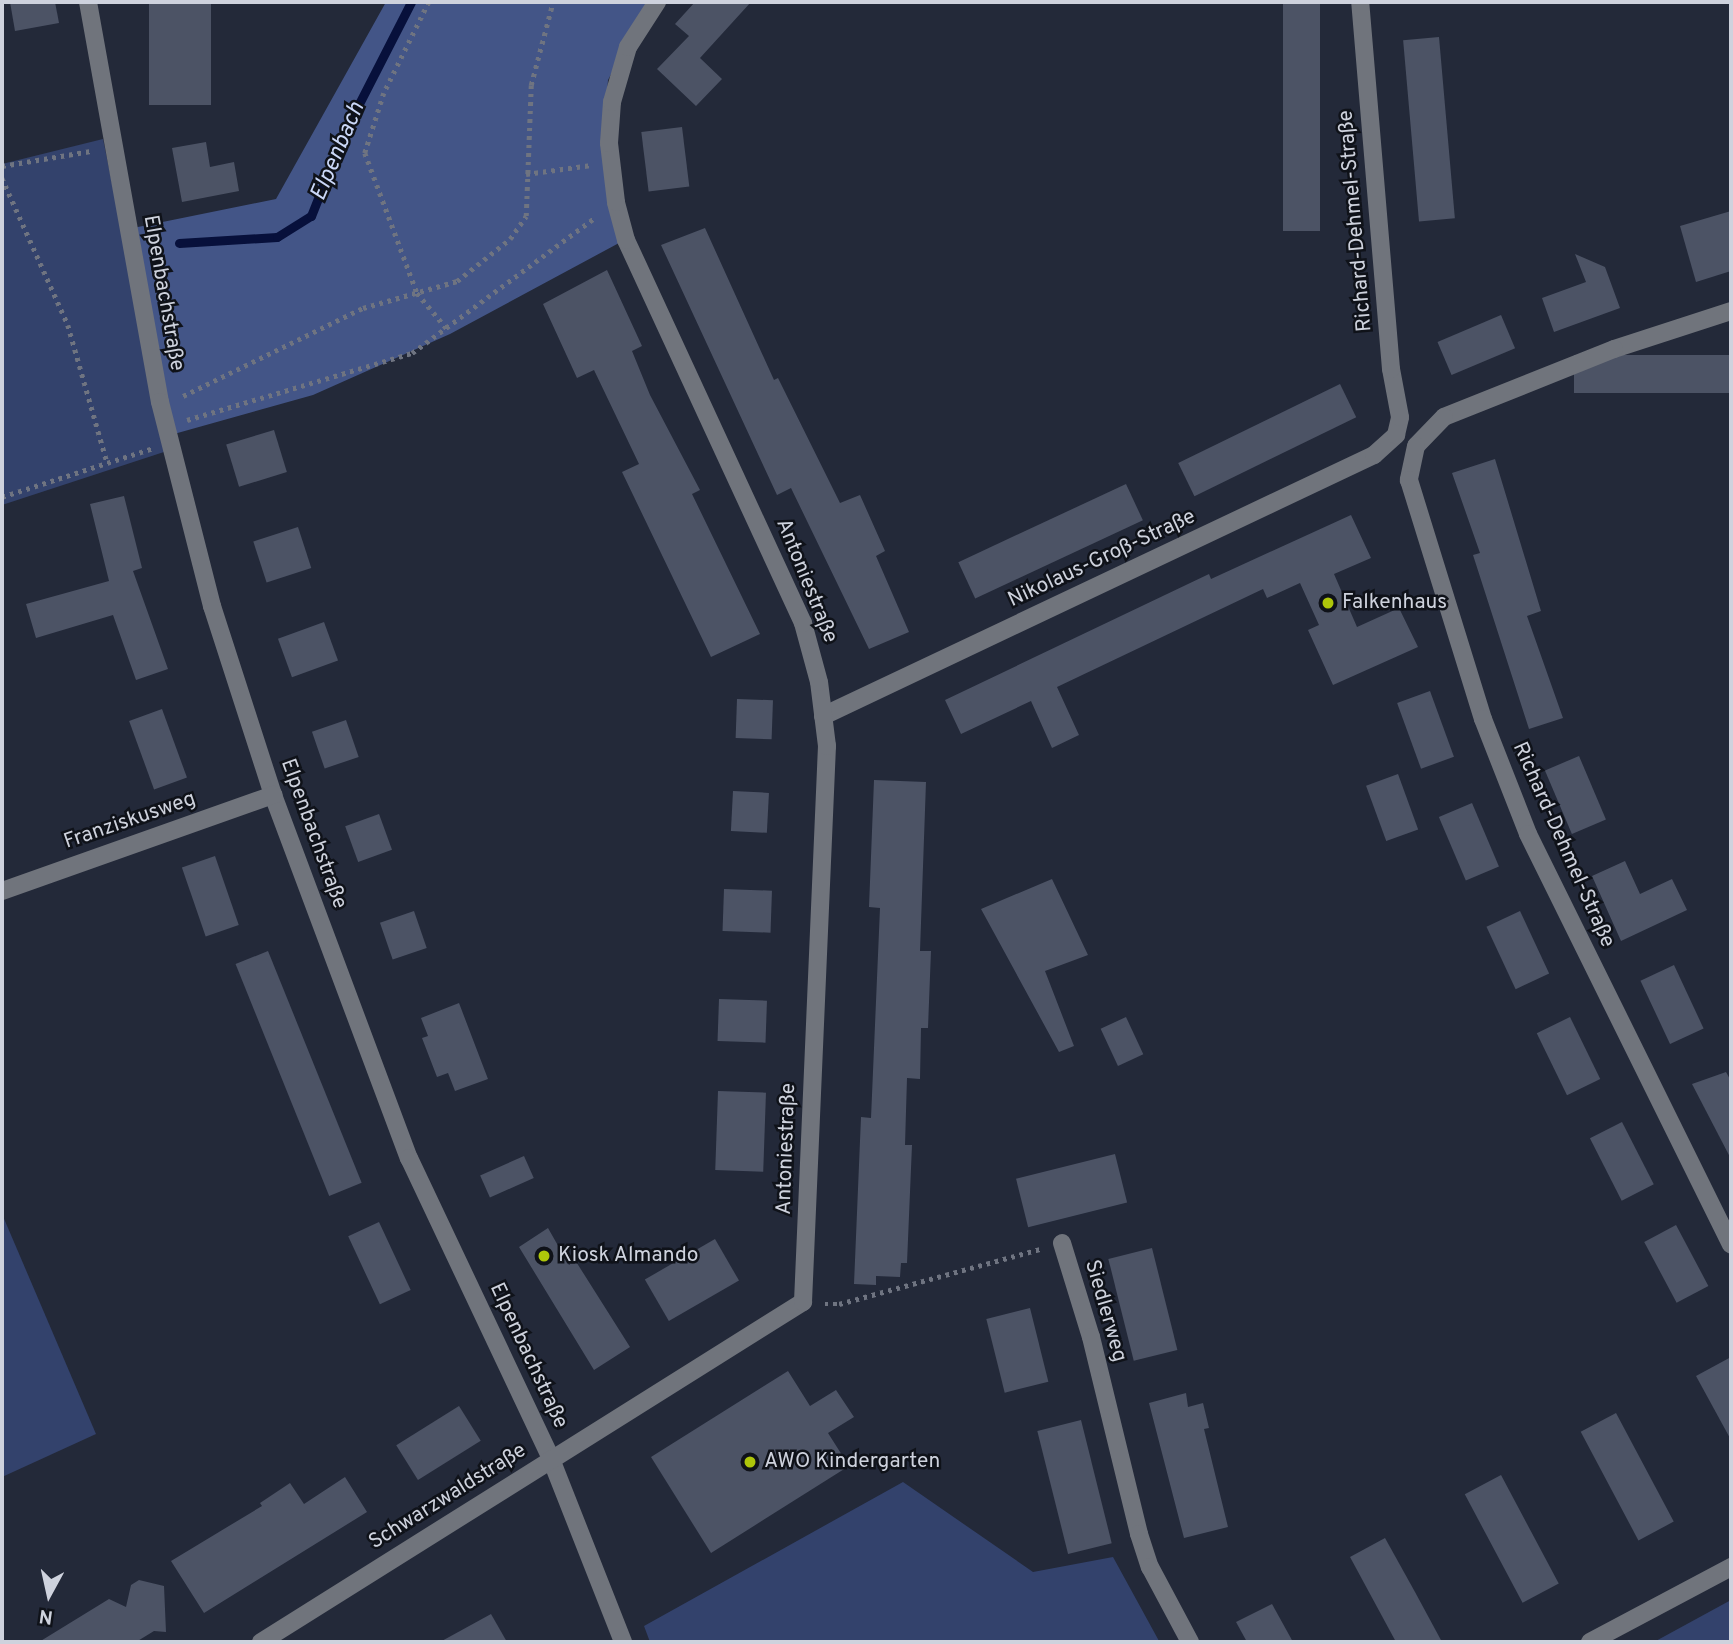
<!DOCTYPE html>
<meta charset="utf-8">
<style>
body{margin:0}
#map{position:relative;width:1733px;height:1644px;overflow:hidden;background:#232939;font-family:Overpass,sans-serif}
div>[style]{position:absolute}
.green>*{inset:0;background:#33426c}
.forest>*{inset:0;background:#435587}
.stream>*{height:9px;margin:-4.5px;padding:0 4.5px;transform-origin:4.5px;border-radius:4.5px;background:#07103b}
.building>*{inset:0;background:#4c5365;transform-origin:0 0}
.path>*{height:4.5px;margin-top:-2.25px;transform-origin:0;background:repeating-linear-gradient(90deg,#6f7481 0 3.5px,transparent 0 8.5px)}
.minor>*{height:18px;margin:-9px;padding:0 9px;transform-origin:9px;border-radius:9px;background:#70747c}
.dots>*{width:19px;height:19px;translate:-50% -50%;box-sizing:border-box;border:4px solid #0f1219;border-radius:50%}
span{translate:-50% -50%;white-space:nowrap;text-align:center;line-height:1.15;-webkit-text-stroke:5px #0f1219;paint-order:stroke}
.street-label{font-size:21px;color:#ced2dd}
.poi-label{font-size:21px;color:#ced2dd}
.left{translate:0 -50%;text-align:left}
.water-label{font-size:23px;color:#cbd8f8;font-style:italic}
.frame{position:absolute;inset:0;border:4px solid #ced2dd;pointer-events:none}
.north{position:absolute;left:14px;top:1560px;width:70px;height:70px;-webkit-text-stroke:5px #0f1219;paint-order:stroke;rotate:188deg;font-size:19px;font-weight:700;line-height:28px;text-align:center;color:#ced2dd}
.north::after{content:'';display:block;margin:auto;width:24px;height:32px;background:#ced2dd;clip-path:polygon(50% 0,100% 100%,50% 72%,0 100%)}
</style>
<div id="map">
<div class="green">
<div style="clip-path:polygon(103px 139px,167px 451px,2px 505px,2px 164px)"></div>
<div style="clip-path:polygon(2px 1214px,96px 1434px,2px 1477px)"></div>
<div style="clip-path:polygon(903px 1482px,1033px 1572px,1113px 1557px,1159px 1641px,650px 1642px,644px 1626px)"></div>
<div style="clip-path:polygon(1731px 1600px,1731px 1642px,1654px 1642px)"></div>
</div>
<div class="forest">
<div style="clip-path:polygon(386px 2px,649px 2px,608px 80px,602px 157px,619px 243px,450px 334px,313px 395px,174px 434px,133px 228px,276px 199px)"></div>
</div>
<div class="stream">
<div style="left:179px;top:243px;width:98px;rotate:-3.5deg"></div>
<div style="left:277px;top:237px;width:40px;rotate:-32deg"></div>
<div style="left:311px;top:216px;width:87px;rotate:-68.4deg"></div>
<div style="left:343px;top:135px;width:149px;rotate:-62.9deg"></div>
</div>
<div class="building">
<div style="clip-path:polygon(10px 2px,55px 2px,59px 23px,15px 31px)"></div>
<div style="left:149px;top:2px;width:62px;height:103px"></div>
<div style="clip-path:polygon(695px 2px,751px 2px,700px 58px,722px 79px,696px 106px,657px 69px,689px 36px,675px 24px)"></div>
<div style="left:1283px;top:2px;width:37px;height:229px"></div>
<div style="left:1439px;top:37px;width:182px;height:36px;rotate:85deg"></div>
<div style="left:682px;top:127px;width:60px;height:41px;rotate:83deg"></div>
<div style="clip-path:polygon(206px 142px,210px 167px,234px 162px,239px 191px,182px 202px,172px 148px)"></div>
<div style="clip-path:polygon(1731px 211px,1731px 271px,1696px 282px,1680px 226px)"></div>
<div style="clip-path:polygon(705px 228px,774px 380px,778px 378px,840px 503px,860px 495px,885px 551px,876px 556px,909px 632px,869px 649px,791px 488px,777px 495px,661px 245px)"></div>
<div style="clip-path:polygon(1575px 254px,1605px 267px,1620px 308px,1554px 332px,1542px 298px,1586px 282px)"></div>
<div style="clip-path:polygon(607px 270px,642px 346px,632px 351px,650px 395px,700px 490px,692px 494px,760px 634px,711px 657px,622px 472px,639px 464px,594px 370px,577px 378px,543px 304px)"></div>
<div style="left:1501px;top:315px;width:36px;height:69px;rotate:67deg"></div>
<div style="left:1731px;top:355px;width:38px;height:157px;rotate:90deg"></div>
<div style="left:1340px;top:384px;width:37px;height:180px;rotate:64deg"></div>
<div style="left:274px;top:430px;width:44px;height:50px;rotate:73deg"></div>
<div style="clip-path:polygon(1495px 459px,1541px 611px,1527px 616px,1563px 718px,1529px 729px,1473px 555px,1480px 553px,1452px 473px)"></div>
<div style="left:1126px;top:484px;width:40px;height:185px;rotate:65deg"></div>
<div style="clip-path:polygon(124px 496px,142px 568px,133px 571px,168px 669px,136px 680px,113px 615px,36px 638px,26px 604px,109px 581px,90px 504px)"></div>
<div style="clip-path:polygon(1351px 515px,1371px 558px,1334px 574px,1357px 627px,1399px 608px,1418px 647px,1333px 685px,1308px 630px,1319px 625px,1300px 583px,1267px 598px,1263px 589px,1057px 687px,1079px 735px,1052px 748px,1031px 701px,961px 734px,945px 700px,1209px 574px,1211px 579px)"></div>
<div style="left:298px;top:527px;width:43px;height:47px;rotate:72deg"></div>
<div style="left:324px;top:622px;width:41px;height:49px;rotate:70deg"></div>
<div style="left:1430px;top:691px;width:70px;height:35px;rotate:70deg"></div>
<div style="left:737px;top:699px;width:36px;height:39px;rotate:2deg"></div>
<div style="left:162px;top:709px;width:73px;height:35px;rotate:70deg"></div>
<div style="left:346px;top:720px;width:39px;height:36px;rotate:71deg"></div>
<div style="left:1579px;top:756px;width:69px;height:37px;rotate:67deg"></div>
<div style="left:1398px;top:774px;width:59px;height:34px;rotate:70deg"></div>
<div style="clip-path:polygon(874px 780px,926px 782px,920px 951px,931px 951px,928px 1028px,921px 1028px,920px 1079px,907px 1078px,905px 1145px,912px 1145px,907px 1263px,901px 1263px,900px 1277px,876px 1276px,876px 1285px,854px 1284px,861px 1117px,871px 1118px,880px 908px,869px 907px)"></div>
<div style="left:733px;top:791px;width:36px;height:40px;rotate:3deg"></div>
<div style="left:1472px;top:803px;width:69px;height:36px;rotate:67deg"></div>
<div style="left:379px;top:814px;width:38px;height:36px;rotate:70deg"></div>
<div style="left:215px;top:856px;width:73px;height:35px;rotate:71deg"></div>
<div style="clip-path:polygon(1625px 861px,1640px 894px,1672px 879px,1687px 910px,1621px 941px,1592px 876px)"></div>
<div style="clip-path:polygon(1052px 879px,1088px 955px,1045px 971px,1074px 1046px,1059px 1052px,981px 909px)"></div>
<div style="left:724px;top:889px;width:48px;height:42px;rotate:2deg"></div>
<div style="left:414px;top:911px;width:39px;height:36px;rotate:71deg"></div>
<div style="left:1520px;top:911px;width:69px;height:37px;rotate:65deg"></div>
<div style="left:268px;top:951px;width:250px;height:35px;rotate:68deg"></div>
<div style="left:1674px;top:965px;width:70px;height:37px;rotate:65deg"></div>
<div style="left:719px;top:999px;width:48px;height:42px;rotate:2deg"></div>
<div style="clip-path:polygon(459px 1003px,488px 1079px,455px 1091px,448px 1073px,437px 1077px,422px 1038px,428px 1036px,421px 1018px)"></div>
<div style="left:1126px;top:1017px;width:41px;height:28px;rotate:65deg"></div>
<div style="left:1570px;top:1017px;width:69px;height:37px;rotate:64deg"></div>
<div style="clip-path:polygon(1726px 1072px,1731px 1081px,1731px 1159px,1692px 1084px)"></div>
<div style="left:718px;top:1091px;width:48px;height:79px;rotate:2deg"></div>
<div style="left:1622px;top:1122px;width:70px;height:36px;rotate:63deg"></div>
<div style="left:1115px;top:1154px;width:50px;height:102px;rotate:76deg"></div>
<div style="left:524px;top:1156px;width:24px;height:48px;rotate:66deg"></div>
<div style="left:379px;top:1222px;width:75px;height:34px;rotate:65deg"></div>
<div style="left:1676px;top:1225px;width:69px;height:36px;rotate:62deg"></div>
<div style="clip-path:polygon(548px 1228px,569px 1265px,575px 1260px,630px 1347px,594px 1370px,519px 1247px)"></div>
<div style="left:715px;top:1239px;width:48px;height:81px;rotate:60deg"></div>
<div style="left:1152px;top:1248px;width:105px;height:45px;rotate:76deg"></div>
<div style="left:1030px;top:1308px;width:76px;height:45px;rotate:76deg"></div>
<div style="clip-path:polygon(1731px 1357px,1731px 1440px,1696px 1376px)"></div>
<div style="clip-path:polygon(788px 1371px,810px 1406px,836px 1390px,854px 1417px,828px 1433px,849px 1466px,711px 1553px,651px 1457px)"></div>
<div style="clip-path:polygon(1186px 1393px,1188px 1407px,1203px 1403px,1209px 1428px,1204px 1429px,1228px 1527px,1184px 1538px,1149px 1403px)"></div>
<div style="left:459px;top:1406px;width:41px;height:74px;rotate:58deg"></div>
<div style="left:1616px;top:1413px;width:123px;height:40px;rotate:62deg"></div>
<div style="left:1081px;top:1420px;width:127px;height:45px;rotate:76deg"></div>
<div style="left:1501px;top:1475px;width:123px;height:41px;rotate:62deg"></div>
<div style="clip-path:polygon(345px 1477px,367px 1512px,204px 1613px,171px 1561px,262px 1506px,260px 1503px,290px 1483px,304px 1504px)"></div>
<div style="clip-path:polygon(1385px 1538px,1415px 1592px,1442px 1642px,1396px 1642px,1350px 1557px)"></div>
<div style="clip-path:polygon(139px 1580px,164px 1586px,166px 1632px,154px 1631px,136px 1642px,39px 1642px,109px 1599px,126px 1607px,131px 1585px)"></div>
<div style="clip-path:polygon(1272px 1604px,1293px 1642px,1247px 1642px,1236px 1622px)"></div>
<div style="clip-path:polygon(491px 1614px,507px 1642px,440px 1642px)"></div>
</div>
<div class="path">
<div style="left:429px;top:2px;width:102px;rotate:116.3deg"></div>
<div style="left:384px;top:93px;width:63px;rotate:107.6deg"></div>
<div style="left:365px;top:153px;width:149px;rotate:69.6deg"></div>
<div style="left:417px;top:293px;width:48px;rotate:50deg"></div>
<div style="left:2px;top:166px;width:90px;rotate:-9.6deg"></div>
<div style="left:526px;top:174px;width:66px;rotate:-7.9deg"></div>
<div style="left:2px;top:178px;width:161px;rotate:65.8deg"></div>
<div style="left:68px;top:325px;width:142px;rotate:74.1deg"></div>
<div style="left:183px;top:396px;width:200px;rotate:-26.1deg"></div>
<div style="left:363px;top:308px;width:98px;rotate:-16deg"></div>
<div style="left:457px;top:281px;width:68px;rotate:-38.4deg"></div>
<div style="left:510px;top:239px;width:28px;rotate:-55deg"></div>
<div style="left:526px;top:216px;width:131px;rotate:-87.8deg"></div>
<div style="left:531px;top:85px;width:86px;rotate:-75.2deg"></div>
<div style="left:187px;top:420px;width:235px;rotate:-16.6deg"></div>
<div style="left:412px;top:353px;width:229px;rotate:-36.5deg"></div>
<div style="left:2px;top:497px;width:157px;rotate:-17.9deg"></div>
<div style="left:825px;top:1304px;width:14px"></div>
<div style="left:839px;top:1304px;width:208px;rotate:-15.3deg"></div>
</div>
<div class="minor">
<div style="left:88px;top:2px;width:406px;rotate:79.8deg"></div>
<div style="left:160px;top:402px;width:211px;rotate:75.7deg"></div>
<div style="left:212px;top:606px;width:199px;rotate:72.1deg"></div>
<div style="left:273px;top:795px;width:388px;rotate:69.5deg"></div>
<div style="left:409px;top:1158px;width:333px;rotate:64.7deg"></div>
<div style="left:551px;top:1459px;width:197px;rotate:68.5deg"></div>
<div style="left:1731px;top:311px;width:123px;rotate:162deg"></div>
<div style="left:1614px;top:349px;width:183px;rotate:158.2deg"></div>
<div style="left:1444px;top:417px;width:40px;rotate:134deg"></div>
<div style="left:1416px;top:446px;width:35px;rotate:102deg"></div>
<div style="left:1409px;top:480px;width:250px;rotate:72.8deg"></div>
<div style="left:1483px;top:719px;width:123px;rotate:68.6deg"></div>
<div style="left:1528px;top:834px;width:458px;rotate:63.7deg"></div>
<div style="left:823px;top:716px;width:610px;rotate:-25.35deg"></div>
<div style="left:1374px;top:455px;width:30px;rotate:-42deg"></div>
<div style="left:1396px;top:435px;width:18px;rotate:-77deg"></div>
<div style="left:1400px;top:417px;width:49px;rotate:-100.6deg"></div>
<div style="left:1391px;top:369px;width:368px;rotate:-94.8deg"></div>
<div style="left:2px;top:891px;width:288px;rotate:-19.5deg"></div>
<div style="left:1062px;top:1243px;width:98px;rotate:72.9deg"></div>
<div style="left:1091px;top:1337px;width:203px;rotate:76.3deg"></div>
<div style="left:1139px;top:1534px;width:35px;rotate:72deg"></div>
<div style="left:1150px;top:1567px;width:85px;rotate:61.9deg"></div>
<div style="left:261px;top:1642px;width:640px;rotate:-32.1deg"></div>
<div style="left:803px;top:1302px;width:557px;rotate:-87.53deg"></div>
<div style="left:827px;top:746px;width:64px;rotate:-97.1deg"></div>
<div style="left:819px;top:682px;width:61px;rotate:-105.2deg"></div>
<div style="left:803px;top:623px;width:422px;rotate:-114.8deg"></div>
<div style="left:626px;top:240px;width:39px;rotate:-105deg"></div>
<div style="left:616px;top:202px;width:59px;rotate:-96.8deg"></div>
<div style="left:609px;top:143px;width:41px;rotate:-85.8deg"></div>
<div style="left:612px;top:102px;width:57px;rotate:-73.8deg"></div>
<div style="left:628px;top:47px;width:54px;rotate:-57.2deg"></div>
<div style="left:1590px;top:1642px;width:160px;rotate:-28deg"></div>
</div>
<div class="dots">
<div style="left:1328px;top:603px;background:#aec60a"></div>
<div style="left:544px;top:1256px;background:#aec60a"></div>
<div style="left:750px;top:1462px;background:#aec60a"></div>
</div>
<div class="street-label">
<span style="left:1356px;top:221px;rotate:-95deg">Richard-Dehmel-Straße</span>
<span style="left:163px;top:293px;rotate:80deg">Elpenbachstraße</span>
<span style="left:1102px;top:559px;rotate:-25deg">Nikolaus-Groß-Straße</span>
<span style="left:806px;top:581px;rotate:68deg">Antoniestraße</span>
<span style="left:130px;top:821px;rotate:-19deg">Franziskusweg</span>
<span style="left:313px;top:834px;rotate:70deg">Elpenbachstraße</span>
<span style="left:1563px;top:845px;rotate:66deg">Richard-Dehmel-Straße</span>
<span style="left:787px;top:1149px;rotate:-88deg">Antoniestraße</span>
<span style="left:1105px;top:1311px;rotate:74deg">Siedlerweg</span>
<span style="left:528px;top:1356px;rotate:65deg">Elpenbachstraße</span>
<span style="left:448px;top:1497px;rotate:-32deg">Schwarzwaldstraße</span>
</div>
<div class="poi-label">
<span class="left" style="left:1342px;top:603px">Falkenhaus</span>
<span class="left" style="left:558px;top:1256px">Kiosk Almando</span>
<span class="left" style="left:764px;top:1462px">AWO Kindergarten</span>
</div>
<div class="water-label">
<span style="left:339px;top:152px;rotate:-67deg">Elpenbach</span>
</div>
<div class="frame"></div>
<div class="north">N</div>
</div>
